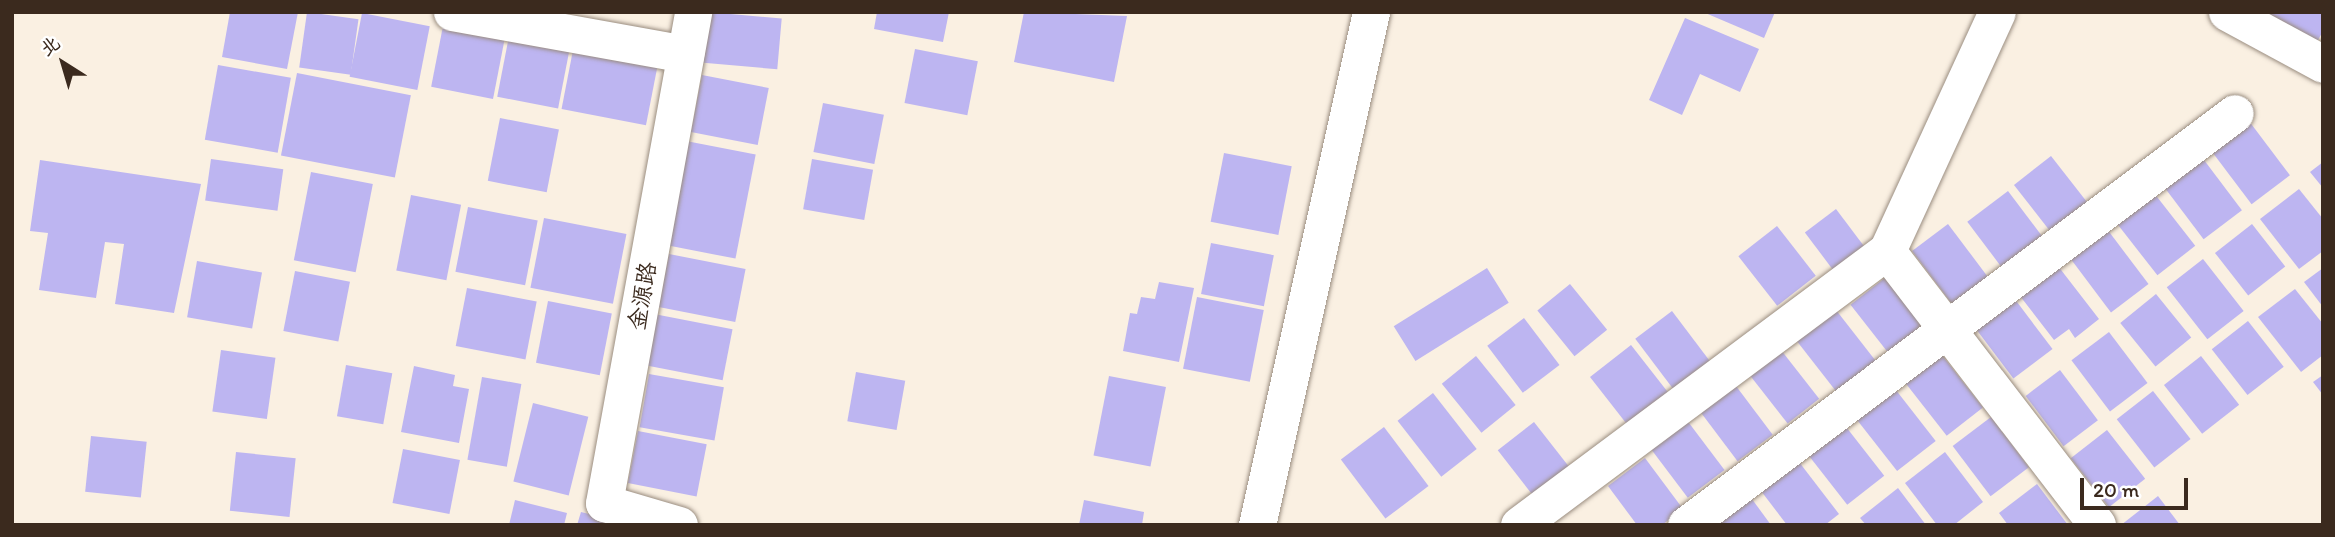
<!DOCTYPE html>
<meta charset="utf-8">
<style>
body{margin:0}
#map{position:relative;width:2335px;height:537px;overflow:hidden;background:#faf0e2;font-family:Itim,"LXGW WenKai TC",sans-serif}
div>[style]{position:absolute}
.building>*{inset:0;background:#bdb5f1;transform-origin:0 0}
.roads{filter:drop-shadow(0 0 2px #9a8d80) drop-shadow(0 0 2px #9a8d80)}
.minor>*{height:37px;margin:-18.5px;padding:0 18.5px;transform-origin:18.5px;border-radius:18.5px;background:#fff}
span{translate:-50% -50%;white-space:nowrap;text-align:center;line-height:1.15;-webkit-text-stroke:6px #fff;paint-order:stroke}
.street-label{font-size:23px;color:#3b2a1e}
.frame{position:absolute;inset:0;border:14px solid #3b2a1e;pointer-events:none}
.north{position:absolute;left:28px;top:28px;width:70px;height:70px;-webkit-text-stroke:5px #fff;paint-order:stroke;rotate:323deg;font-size:19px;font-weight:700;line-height:28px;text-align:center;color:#3b2a1e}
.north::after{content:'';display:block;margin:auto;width:24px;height:32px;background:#3b2a1e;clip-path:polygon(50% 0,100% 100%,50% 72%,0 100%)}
.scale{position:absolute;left:2080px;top:478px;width:108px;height:32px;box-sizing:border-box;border:4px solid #3b2a1e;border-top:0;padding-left:9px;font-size:21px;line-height:24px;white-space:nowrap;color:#3b2a1e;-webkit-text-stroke:5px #fff;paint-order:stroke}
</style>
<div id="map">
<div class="building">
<div style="clip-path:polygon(230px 12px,298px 12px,287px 69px,222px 57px)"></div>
<div style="left:307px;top:12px;width:52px;height:56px;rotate:8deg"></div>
<div style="left:708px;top:12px;width:74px;height:51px;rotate:5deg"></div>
<div style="clip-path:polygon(877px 12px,949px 12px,943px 42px,874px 29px)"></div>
<div style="clip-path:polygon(1024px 12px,1127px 16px,1114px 82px,1014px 62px)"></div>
<div style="clip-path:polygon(1703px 12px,1775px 12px,1764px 38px)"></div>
<div style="clip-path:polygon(2272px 12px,2323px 12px,2323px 31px,2316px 44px,2268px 18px)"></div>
<div style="left:362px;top:13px;width:69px;height:65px;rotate:11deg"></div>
<div style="clip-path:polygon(1685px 18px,1759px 49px,1740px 92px,1700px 74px,1682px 115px,1649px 100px)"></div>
<div style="left:443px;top:26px;width:63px;height:62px;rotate:11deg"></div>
<div style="left:510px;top:31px;width:62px;height:67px;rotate:11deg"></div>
<div style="left:915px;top:49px;width:64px;height:55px;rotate:11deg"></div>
<div style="left:573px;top:50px;width:86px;height:60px;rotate:11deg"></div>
<div style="left:218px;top:65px;width:74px;height:76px;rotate:10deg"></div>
<div style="left:297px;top:73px;width:116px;height:84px;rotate:11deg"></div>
<div style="left:702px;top:75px;width:68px;height:58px;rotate:11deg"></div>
<div style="left:823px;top:103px;width:62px;height:50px;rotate:11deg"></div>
<div style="left:500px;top:118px;width:60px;height:64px;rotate:11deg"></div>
<div style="left:2249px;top:121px;width:68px;height:48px;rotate:53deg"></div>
<div style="left:686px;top:141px;width:71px;height:106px;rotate:11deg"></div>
<div style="left:1224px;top:153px;width:69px;height:70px;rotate:11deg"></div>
<div style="left:2051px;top:156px;width:67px;height:47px;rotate:52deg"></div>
<div style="left:2201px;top:156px;width:68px;height:48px;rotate:53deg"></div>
<div style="left:211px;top:159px;width:73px;height:42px;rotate:8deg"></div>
<div style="left:812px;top:159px;width:62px;height:51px;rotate:10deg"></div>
<div style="clip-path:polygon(40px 160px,201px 184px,174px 313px,115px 304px,124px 244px,105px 242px,96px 298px,39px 290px,48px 233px,30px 231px)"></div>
<div style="clip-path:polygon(2323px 162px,2323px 188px,2310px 172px)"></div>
<div style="left:311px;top:172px;width:63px;height:90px;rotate:11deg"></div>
<div style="clip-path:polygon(2299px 189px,2323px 219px,2323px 251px,2299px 269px,2260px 219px)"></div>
<div style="left:2008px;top:191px;width:63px;height:51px;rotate:53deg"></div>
<div style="left:2154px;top:193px;width:67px;height:48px;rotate:52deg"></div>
<div style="left:411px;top:195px;width:51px;height:77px;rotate:11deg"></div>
<div style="left:468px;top:207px;width:71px;height:66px;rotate:11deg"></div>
<div style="left:1836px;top:209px;width:51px;height:39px;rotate:53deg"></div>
<div style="left:544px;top:218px;width:84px;height:71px;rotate:11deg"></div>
<div style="left:1948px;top:224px;width:66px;height:45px;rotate:53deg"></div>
<div style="left:2252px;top:224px;width:54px;height:47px;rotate:52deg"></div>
<div style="left:1777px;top:226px;width:63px;height:49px;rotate:52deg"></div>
<div style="left:2107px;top:229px;width:69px;height:47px;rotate:53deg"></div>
<div style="left:1211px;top:243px;width:64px;height:52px;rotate:11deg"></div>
<div style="left:669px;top:254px;width:78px;height:54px;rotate:11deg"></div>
<div style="left:2203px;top:259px;width:66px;height:46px;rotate:52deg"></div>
<div style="left:197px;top:261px;width:66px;height:57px;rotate:10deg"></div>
<div style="clip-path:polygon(2058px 266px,2099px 319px,2075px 338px,2069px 329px,2054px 340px,2020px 296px)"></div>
<div style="left:1487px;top:268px;width:41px;height:110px;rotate:58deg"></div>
<div style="clip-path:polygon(2323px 268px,2323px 307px,2304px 282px)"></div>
<div style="left:295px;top:271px;width:56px;height:61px;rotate:11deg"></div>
<div style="left:1886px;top:277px;width:63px;height:45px;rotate:52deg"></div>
<div style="clip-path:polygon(1159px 282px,1194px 288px,1179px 362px,1123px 351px,1130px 313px,1137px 314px,1141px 297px,1155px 299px)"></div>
<div style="left:1570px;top:284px;width:59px;height:42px;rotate:51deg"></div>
<div style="left:467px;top:288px;width:71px;height:59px;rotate:11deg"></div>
<div style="clip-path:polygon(2295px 289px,2323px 324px,2323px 355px,2301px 372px,2258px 317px)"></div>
<div style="left:2156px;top:294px;width:56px;height:46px;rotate:51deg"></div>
<div style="left:1197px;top:297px;width:68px;height:73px;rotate:11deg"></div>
<div style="left:2014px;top:298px;width:64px;height:49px;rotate:53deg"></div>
<div style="left:548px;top:301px;width:65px;height:63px;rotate:11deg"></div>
<div style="left:1836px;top:310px;width:71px;height:50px;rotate:52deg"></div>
<div style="left:1672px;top:311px;width:64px;height:46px;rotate:53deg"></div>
<div style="left:654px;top:314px;width:80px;height:52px;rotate:11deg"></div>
<div style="left:1524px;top:318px;width:59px;height:46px;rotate:53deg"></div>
<div style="left:2248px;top:321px;width:58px;height:46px;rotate:52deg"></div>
<div style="left:2109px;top:332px;width:64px;height:47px;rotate:53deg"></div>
<div style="left:1631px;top:345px;width:66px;height:52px;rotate:52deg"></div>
<div style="left:221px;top:350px;width:55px;height:62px;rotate:8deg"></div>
<div style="left:1781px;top:350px;width:62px;height:40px;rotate:52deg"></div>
<div style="left:1938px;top:350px;width:73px;height:46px;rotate:52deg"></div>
<div style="left:1476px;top:356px;width:63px;height:44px;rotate:51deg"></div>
<div style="left:2201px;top:356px;width:62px;height:47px;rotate:52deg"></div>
<div style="left:346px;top:365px;width:47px;height:52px;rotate:10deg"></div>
<div style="clip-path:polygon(414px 366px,455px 375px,453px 386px,469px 389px,459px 443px,401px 432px)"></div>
<div style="left:2060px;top:370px;width:63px;height:43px;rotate:53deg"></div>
<div style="left:856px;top:372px;width:50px;height:50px;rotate:10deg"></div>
<div style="left:649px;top:374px;width:76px;height:54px;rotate:10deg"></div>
<div style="clip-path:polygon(2323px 375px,2323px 395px,2313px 382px)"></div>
<div style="left:1109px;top:376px;width:58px;height:81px;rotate:11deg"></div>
<div style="left:482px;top:377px;width:40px;height:84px;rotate:10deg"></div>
<div style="left:1733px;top:382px;width:66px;height:44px;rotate:53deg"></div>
<div style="left:1892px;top:385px;width:71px;height:49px;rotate:52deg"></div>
<div style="left:2153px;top:391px;width:61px;height:46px;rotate:52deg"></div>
<div style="left:1433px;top:393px;width:71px;height:45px;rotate:52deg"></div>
<div style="left:533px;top:403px;width:57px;height:81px;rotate:14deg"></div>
<div style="left:1991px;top:417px;width:63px;height:48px;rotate:53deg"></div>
<div style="left:1686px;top:419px;width:64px;height:46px;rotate:53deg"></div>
<div style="left:1534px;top:422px;width:68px;height:46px;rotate:52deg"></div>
<div style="left:1843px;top:423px;width:67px;height:47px;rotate:52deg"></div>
<div style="left:1384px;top:427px;width:74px;height:54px;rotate:53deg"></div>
<div style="left:2107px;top:430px;width:62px;height:46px;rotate:52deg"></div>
<div style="left:638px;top:431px;width:70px;height:53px;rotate:11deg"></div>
<div style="left:91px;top:436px;width:56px;height:56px;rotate:6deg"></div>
<div style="left:403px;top:449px;width:58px;height:55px;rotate:11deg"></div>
<div style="left:236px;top:452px;width:60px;height:59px;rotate:6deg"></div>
<div style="clip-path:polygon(1945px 452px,1983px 502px,1954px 525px,1937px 525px,1905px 483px)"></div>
<div style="clip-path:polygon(1645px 458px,1683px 509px,1662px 525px,1637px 525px,1608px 486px)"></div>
<div style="clip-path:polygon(1796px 458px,1839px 514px,1825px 525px,1787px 525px,1758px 487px)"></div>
<div style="clip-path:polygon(2037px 484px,2068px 525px,2008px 525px,1999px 513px)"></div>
<div style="clip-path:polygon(1898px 488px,1926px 525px,1866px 525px,1860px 518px)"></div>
<div style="clip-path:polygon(1749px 495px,1771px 525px,1709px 525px)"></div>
<div style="clip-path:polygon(2158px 496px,2180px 525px,2121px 525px)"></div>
<div style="clip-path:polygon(515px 500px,567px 513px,564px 525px,509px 525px)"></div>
<div style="clip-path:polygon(1084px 500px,1144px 512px,1142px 525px,1079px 525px)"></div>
<div style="clip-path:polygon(581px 512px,628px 524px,628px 525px,577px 525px)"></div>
</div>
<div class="roads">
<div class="minor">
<div style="left:452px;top:12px;width:237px;rotate:10.2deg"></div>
<div style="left:2227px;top:12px;width:109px;rotate:28.4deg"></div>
<div style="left:1887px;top:251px;width:345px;rotate:52.5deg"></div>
<div style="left:679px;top:525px;width:78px;rotate:-163.7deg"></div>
<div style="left:604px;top:503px;width:499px;rotate:-79.7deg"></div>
<div style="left:1257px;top:525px;width:526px;rotate:-77.47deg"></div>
<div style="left:1519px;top:525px;width:459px;rotate:-36.7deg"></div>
<div style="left:1887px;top:251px;width:263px;rotate:-65.3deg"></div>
<div style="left:1686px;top:525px;width:686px;rotate:-36.89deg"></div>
</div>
</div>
<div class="street-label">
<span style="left:642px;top:296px;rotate:-80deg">金源路</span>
</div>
<div class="frame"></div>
<div class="north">北</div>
<div class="scale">20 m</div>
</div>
